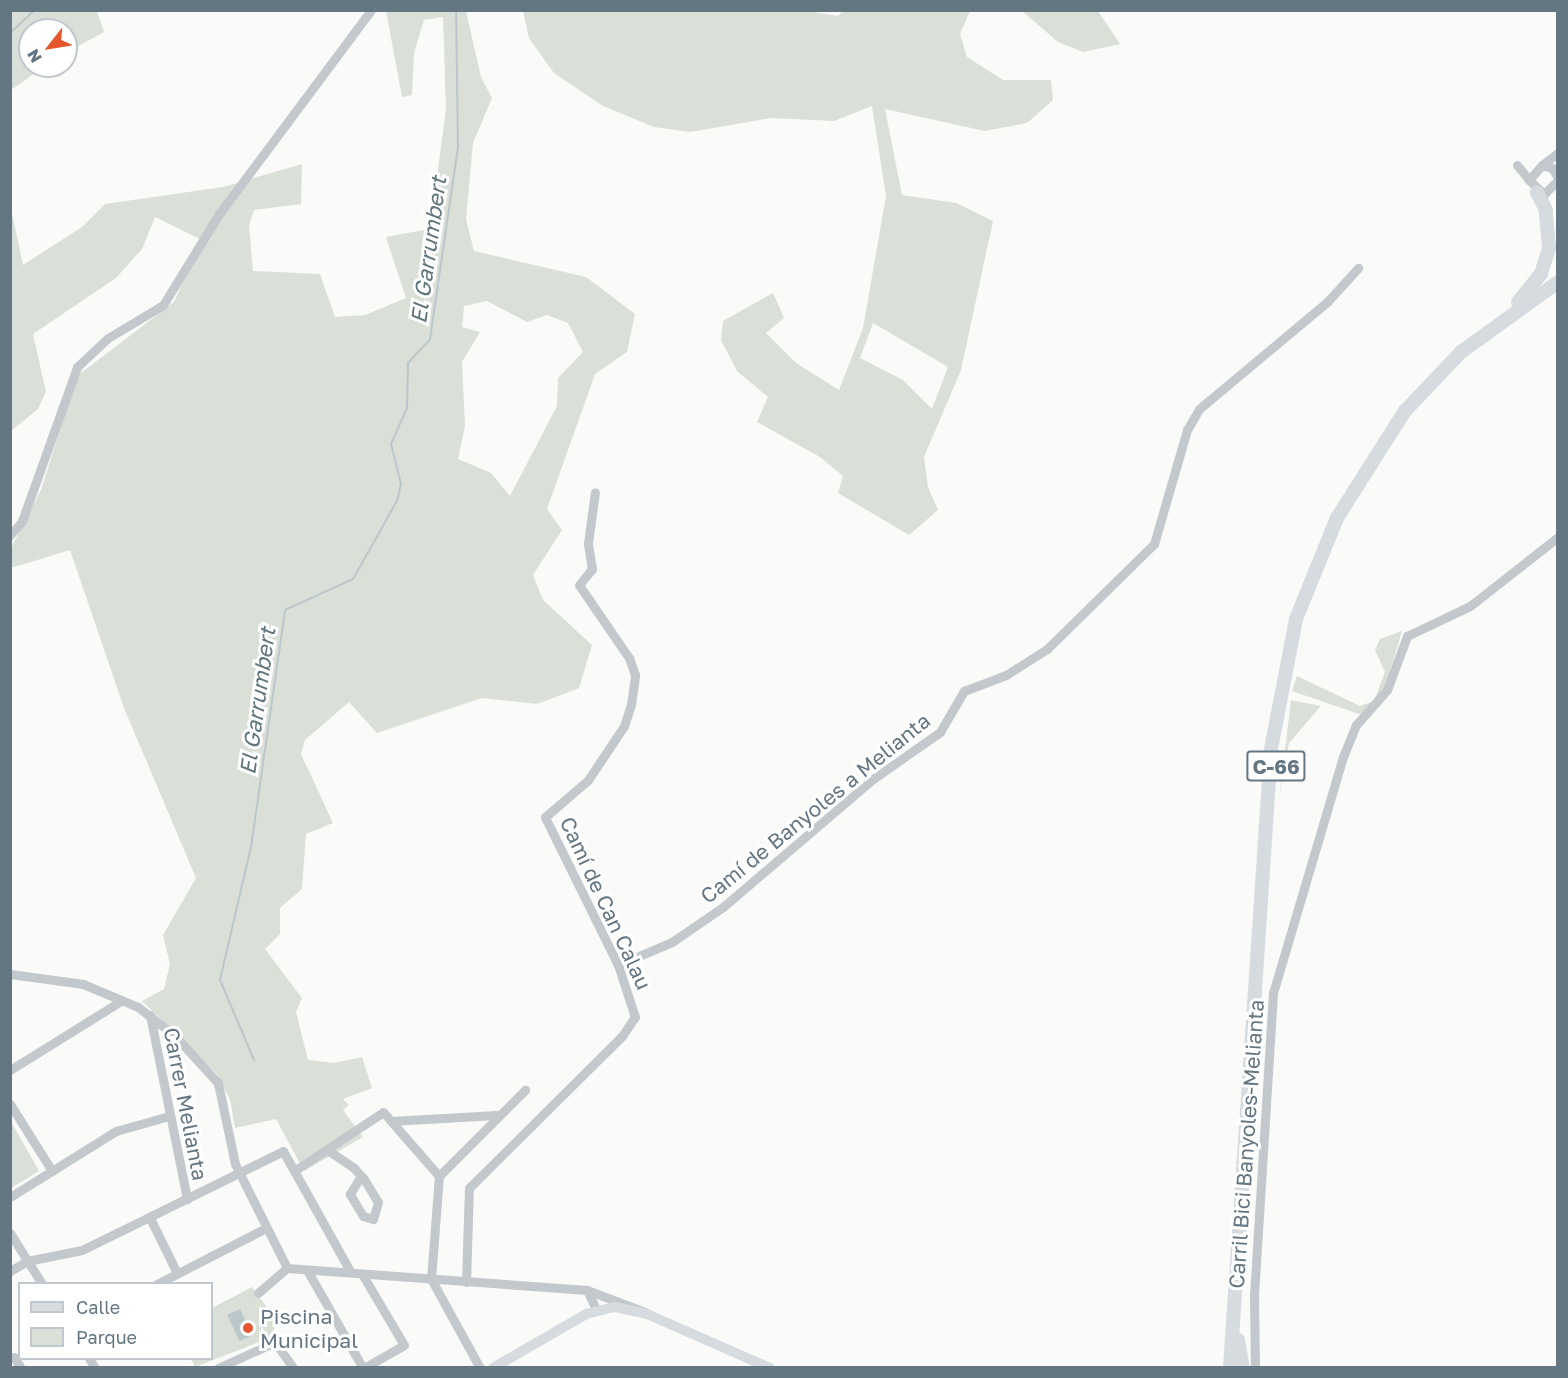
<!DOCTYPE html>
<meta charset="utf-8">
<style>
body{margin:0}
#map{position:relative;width:1568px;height:1378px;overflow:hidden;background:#fafaf8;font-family:"Golos Text",sans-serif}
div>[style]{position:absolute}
.green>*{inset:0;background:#dadfd7}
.water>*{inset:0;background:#bbc7cb;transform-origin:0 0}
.stream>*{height:2px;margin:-1px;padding:0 1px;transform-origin:1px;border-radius:1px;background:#bbc7cb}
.minor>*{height:9px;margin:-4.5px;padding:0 4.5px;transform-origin:4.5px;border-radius:4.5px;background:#c3c8cc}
.major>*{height:10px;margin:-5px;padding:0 5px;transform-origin:5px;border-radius:5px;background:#d6dbdf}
.highway>*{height:14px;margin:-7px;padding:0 7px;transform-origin:7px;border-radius:7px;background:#d6dbdf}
.dots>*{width:16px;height:16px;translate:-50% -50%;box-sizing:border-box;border:3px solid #fff;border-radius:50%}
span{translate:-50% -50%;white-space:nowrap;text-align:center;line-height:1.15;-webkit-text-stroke:6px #fff;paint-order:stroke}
.shield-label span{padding:2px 4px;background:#fff;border:2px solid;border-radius:4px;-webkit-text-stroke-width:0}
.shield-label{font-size:20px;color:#657683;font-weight:700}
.street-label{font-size:21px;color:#657683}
.poi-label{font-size:21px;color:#657683}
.left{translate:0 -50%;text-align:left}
.water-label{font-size:22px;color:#60757c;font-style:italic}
.frame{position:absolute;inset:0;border:12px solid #657683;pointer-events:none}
.legend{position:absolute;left:18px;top:1282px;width:195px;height:78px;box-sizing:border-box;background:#fff;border:2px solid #c1c8cd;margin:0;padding:8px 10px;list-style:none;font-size:18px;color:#657683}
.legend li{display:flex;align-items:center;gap:12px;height:30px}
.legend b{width:30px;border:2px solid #c1c8cd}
.north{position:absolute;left:18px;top:18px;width:60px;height:60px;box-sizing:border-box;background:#fff;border:2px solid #c1c8cd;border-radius:50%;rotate:239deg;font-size:16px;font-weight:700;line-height:24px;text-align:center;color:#657683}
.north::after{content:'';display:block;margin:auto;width:21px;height:27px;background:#e4572e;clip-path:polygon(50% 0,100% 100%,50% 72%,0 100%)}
</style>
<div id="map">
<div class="green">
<div style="clip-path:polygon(11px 10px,97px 11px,104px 32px,66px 53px,66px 30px,30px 30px,30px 66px,45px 66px,11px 90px)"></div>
<div style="clip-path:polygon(evenodd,386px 11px,466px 11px,481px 77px,492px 98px,473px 143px,466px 219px,474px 251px,586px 277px,635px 314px,627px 352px,595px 374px,547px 509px,562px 530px,533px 575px,543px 600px,592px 645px,579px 688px,537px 704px,482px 698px,377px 733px,349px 702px,305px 740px,301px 754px,333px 823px,306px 834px,302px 889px,280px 908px,280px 934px,265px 949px,302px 998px,296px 1012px,308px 1060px,334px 1063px,362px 1057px,372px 1088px,343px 1099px,349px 1105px,343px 1110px,363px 1137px,304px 1171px,276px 1119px,235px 1128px,230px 1099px,217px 1074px,142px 1001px,164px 989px,170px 964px,163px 935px,196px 878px,124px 708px,70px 550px,11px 568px,11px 548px,41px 490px,77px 376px,174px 302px,202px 240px,155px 217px,142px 249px,116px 278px,33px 334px,46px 392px,38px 409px,11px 431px,10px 204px,23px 265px,82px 227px,105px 204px,223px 187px,302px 164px,301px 204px,254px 210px,249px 225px,253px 271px,320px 274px,335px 317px,365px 315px,406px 298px,386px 237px,430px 229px,446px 109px,443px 17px,424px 20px,414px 53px,412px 95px,402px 97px,386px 11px,487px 301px,527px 322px,547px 315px,568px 323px,583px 352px,558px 378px,557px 406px,510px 496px,491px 473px,458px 459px,465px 426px,462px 362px,480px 332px,462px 327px,464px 306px,487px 301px)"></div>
<div style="clip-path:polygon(evenodd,806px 11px,838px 16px,844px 10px,970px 11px,960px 34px,967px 57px,1003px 80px,1051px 80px,1053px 100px,1027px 123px,985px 131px,885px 109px,902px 195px,956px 203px,993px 221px,961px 370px,924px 457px,928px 487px,938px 510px,909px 535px,838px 493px,843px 476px,820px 457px,757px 422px,768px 397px,737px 371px,721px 340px,723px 321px,773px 293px,784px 318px,766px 333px,796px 363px,839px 390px,863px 328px,886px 196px,872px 106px,834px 121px,771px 118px,690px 132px,654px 127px,603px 106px,554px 73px,529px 38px,523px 11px,806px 11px,873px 323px,948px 367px,932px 409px,903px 380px,860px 358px,873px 323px)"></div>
<div style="clip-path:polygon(1022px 11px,1098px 11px,1120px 44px,1083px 52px,1058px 42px)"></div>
<div style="clip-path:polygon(1402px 631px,1383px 695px,1371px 711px,1359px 714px,1292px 691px,1297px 676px,1360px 706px,1374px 701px,1385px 672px,1375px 650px,1380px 639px)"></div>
<div style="clip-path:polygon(1291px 700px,1321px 706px,1289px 743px,1279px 801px)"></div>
<div style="clip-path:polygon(10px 1120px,39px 1171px,11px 1188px,10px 1188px)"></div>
<div style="clip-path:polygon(252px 1287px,276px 1320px,272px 1337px,195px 1367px,191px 1359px,212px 1358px,212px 1308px)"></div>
</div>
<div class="water">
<div style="left:240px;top:1309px;width:29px;height:14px;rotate:65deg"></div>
</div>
<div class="stream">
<div style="left:10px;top:33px;width:34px;rotate:-43deg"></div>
<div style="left:254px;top:1060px;width:87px;rotate:-113deg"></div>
<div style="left:220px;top:980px;width:137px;rotate:-76.9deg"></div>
<div style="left:251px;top:847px;width:239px;rotate:-81.8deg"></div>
<div style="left:285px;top:610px;width:75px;rotate:-24.5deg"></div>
<div style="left:353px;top:579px;width:90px;rotate:-60.6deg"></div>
<div style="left:397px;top:501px;width:17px;rotate:-77deg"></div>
<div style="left:401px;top:484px;width:41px;rotate:-104deg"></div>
<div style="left:391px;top:444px;width:39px;rotate:-66deg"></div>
<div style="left:407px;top:408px;width:45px;rotate:-88.7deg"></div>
<div style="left:408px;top:363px;width:33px;rotate:-47deg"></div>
<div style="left:430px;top:339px;width:194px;rotate:-81.7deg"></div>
<div style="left:458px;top:147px;width:137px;rotate:-90.8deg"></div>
</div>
<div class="minor">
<div style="left:1517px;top:165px;width:19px;rotate:51deg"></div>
<div style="left:1542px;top:165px;width:20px;rotate:-37deg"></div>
<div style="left:1558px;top:178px;width:12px;rotate:-121deg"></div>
<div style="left:1552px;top:168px;width:10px;rotate:-163deg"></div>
<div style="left:1542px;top:165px;width:20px;rotate:131deg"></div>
<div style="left:1529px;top:180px;width:21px;rotate:43deg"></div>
<div style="left:1544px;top:194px;width:20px;rotate:-45deg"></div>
<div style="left:10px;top:535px;width:18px;rotate:-49deg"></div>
<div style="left:22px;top:521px;width:164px;rotate:-70.3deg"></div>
<div style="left:77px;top:367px;width:42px;rotate:-43.1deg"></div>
<div style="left:108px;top:338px;width:64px;rotate:-31deg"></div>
<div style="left:163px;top:305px;width:107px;rotate:-58.4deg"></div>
<div style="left:219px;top:214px;width:254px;rotate:-53.3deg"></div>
<div style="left:618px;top:965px;width:59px;rotate:-23.1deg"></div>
<div style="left:672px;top:942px;width:62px;rotate:-34.5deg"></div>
<div style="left:723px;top:907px;width:197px;rotate:-40.5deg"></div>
<div style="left:873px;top:779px;width:82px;rotate:-35deg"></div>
<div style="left:940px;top:732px;width:48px;rotate:-59.7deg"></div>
<div style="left:964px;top:691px;width:45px;rotate:-20.9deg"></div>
<div style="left:1006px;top:675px;width:49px;rotate:-32.4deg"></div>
<div style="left:1047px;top:649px;width:150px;rotate:-44.5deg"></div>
<div style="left:1154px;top:544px;width:119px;rotate:-73.9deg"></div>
<div style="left:1187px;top:430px;width:24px;rotate:-60deg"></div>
<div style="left:1199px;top:409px;width:168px;rotate:-39.9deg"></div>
<div style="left:1328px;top:301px;width:45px;rotate:-47.7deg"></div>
<div style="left:10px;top:974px;width:74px;rotate:7.8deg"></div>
<div style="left:83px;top:984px;width:60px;rotate:22.7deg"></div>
<div style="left:138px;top:1007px;width:47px;rotate:38.1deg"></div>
<div style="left:175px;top:1036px;width:64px;rotate:47.5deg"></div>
<div style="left:218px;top:1083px;width:83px;rotate:78.1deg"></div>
<div style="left:235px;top:1164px;width:116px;rotate:63.4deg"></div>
<div style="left:287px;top:1268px;width:301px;rotate:4.2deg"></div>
<div style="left:587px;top:1290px;width:62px;rotate:20.8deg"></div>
<div style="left:150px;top:1015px;width:188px;rotate:78.6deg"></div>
<div style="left:10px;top:1070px;width:131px;rotate:-31.9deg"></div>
<div style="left:10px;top:1104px;width:79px;rotate:57.9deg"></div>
<div style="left:391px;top:1121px;width:73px;rotate:48.9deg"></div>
<div style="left:329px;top:1151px;width:30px;rotate:34deg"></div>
<div style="left:354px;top:1168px;width:11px;rotate:49deg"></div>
<div style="left:361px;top:1176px;width:4px;rotate:45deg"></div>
<div style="left:364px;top:1179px;width:27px;rotate:59deg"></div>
<div style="left:378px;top:1202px;width:18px;rotate:106deg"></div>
<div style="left:373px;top:1219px;width:10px;rotate:-163deg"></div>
<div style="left:363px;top:1216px;width:26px;rotate:-121deg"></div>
<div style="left:350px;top:1194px;width:21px;rotate:-59deg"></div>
<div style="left:297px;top:1169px;width:103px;rotate:-33.5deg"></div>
<div style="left:383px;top:1112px;width:12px;rotate:48deg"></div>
<div style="left:391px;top:1121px;width:105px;rotate:-3.3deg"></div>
<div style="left:10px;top:1197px;width:125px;rotate:-31.9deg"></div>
<div style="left:116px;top:1131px;width:55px;rotate:-15.8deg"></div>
<div style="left:150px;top:1218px;width:61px;rotate:63.9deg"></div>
<div style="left:10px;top:1233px;width:60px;rotate:57.9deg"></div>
<div style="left:307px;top:1270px;width:113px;rotate:60.3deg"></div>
<div style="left:10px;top:1271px;width:20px;rotate:-30deg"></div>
<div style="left:27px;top:1261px;width:56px;rotate:-11.3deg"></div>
<div style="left:82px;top:1250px;width:224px;rotate:-26.2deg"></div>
<div style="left:283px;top:1151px;width:137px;rotate:60.8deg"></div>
<div style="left:362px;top:1274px;width:82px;rotate:59.4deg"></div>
<div style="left:404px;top:1345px;width:46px;rotate:150.1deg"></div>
<div style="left:466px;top:1282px;width:94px;rotate:-88.2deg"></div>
<div style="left:469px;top:1188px;width:216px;rotate:-44.8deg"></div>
<div style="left:622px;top:1036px;width:23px;rotate:-56deg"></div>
<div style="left:635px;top:1017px;width:55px;rotate:-108.1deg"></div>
<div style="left:618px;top:965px;width:165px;rotate:-116.3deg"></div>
<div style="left:545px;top:817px;width:57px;rotate:-40.7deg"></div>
<div style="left:588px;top:780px;width:65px;rotate:-56.3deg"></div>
<div style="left:624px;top:726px;width:22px;rotate:-72deg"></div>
<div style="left:631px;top:705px;width:30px;rotate:-82deg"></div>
<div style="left:635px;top:675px;width:18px;rotate:-109deg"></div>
<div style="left:629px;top:658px;width:88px;rotate:-124.4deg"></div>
<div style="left:579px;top:585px;width:21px;rotate:-51deg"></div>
<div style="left:592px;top:569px;width:26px;rotate:-99deg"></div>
<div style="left:588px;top:543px;width:51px;rotate:-82.2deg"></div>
<div style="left:157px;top:1284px;width:123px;rotate:-27.2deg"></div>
<div style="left:587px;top:1290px;width:23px;rotate:65deg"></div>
<div style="left:258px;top:1293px;width:38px;rotate:-41deg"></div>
<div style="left:14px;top:1357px;width:13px;rotate:58deg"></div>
<div style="left:89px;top:1358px;width:12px;rotate:59deg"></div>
<div style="left:218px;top:1368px;width:63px;rotate:-24.5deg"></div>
<div style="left:275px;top:1342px;width:32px;rotate:55deg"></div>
<div style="left:480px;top:1368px;width:102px;rotate:-118.8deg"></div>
<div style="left:431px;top:1279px;width:103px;rotate:-85.6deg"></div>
<div style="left:439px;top:1176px;width:122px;rotate:-45deg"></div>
<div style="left:1255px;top:1368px;width:73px;rotate:-90.8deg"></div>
<div style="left:1254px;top:1295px;width:303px;rotate:-86.4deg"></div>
<div style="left:1273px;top:993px;width:246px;rotate:-73.5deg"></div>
<div style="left:1343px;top:757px;width:35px;rotate:-68deg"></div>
<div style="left:1356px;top:725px;width:47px;rotate:-48.5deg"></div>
<div style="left:1387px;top:690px;width:58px;rotate:-69.7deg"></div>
<div style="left:1407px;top:636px;width:70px;rotate:-25.5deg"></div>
<div style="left:1470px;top:606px;width:112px;rotate:-38.1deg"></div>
</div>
<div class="major">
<div style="left:493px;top:1368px;width:108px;rotate:-30.1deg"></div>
<div style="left:586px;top:1314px;width:30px;rotate:-14deg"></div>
<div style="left:615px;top:1307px;width:33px;rotate:12deg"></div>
<div style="left:647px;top:1314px;width:134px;rotate:23.7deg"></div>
</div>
<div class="highway">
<div style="left:1518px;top:302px;width:36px;rotate:-51deg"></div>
<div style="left:1541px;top:274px;width:27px;rotate:-73deg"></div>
<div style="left:1549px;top:248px;width:38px;rotate:-95deg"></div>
<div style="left:1546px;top:210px;width:20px;rotate:-117deg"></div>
<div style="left:1238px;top:1340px;width:28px;rotate:80deg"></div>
<div style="left:1230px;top:1368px;width:620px;rotate:-86.21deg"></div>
<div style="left:1271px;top:749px;width:132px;rotate:-79.1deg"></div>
<div style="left:1296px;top:619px;width:109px;rotate:-67.9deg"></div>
<div style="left:1337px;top:518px;width:127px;rotate:-57.6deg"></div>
<div style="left:1405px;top:411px;width:81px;rotate:-46.5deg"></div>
<div style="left:1461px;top:352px;width:120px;rotate:-35.8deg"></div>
</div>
<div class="dots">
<div style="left:248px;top:1328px;background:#e4572e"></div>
</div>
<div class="shield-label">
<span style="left:1276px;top:766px">C-66</span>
</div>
<div class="street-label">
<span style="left:815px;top:808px;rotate:-39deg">Camí de Banyoles a Melianta</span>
<span style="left:606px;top:903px;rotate:65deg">Camí de Can Calau</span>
<span style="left:186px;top:1104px;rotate:79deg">Carrer Melianta</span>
<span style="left:1246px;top:1144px;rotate:-86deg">Carril Bici Banyoles-Melianta</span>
</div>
<div class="poi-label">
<span class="left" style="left:260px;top:1328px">Piscina<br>Municipal</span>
</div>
<div class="water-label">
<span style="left:428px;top:250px;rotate:-82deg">El Garrumbert</span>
<span style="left:257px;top:701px;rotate:-82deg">El Garrumbert</span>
</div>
<div class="frame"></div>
<ul class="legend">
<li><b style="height:8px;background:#d6dbdf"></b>Calle</li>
<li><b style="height:16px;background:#dadfd7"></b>Parque</li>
</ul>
<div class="north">N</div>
</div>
